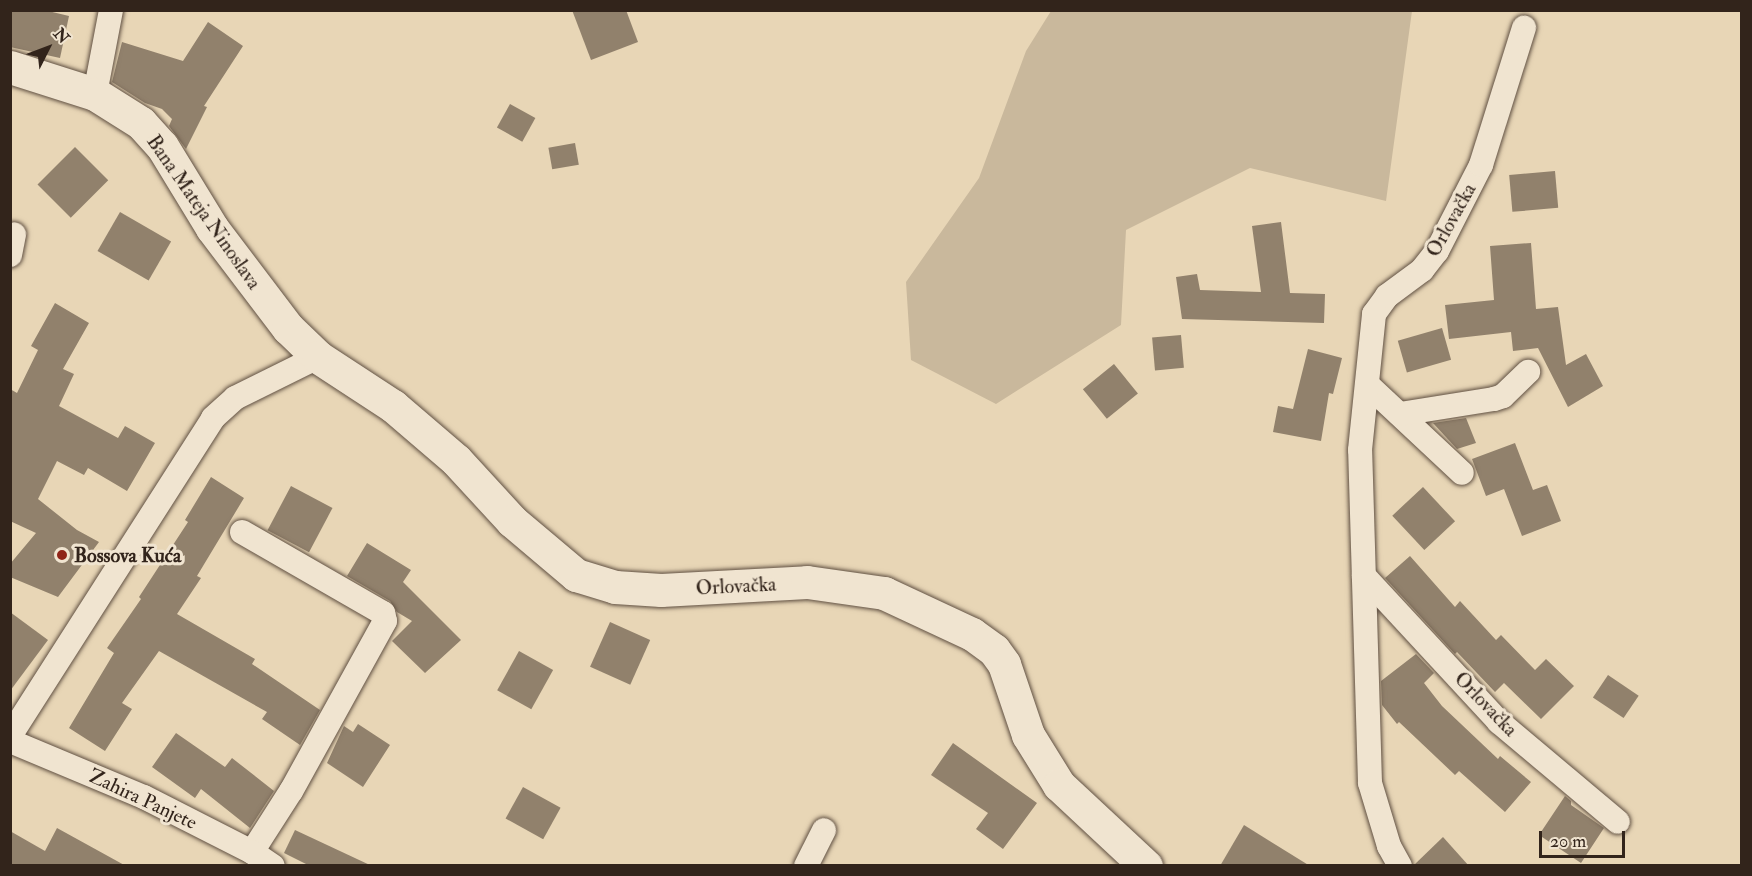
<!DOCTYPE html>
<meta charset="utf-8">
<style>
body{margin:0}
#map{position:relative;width:1752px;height:876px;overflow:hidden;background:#e8d6b6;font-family:"IM FELL Double Pica",serif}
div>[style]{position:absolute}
.green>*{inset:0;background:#c9b89c}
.building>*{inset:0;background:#91816c;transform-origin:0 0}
.roads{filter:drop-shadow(0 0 2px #605042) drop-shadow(0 0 2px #605042)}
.street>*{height:24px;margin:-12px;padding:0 12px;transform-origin:12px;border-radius:12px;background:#f0e4d0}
.secondary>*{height:33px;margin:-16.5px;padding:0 16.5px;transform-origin:16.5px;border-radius:16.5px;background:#f0e4d0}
.dots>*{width:16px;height:16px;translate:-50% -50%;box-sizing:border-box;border:3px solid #f0e4d0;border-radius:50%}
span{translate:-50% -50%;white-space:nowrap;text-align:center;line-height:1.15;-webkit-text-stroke:6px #f0e4d0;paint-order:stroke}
.street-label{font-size:20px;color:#32241b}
.poi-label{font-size:20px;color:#32241b;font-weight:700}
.left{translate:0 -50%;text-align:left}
.frame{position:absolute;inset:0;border:12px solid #32241b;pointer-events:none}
.north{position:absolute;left:18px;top:18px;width:60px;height:60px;-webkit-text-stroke:4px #f0e4d0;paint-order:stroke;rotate:48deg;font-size:16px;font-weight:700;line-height:24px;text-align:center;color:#32241b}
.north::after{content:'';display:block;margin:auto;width:21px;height:27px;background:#32241b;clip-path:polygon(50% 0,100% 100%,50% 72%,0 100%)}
.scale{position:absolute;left:1539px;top:831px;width:86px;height:27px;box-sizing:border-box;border:3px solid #32241b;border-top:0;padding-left:8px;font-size:18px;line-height:21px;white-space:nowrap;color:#32241b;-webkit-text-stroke:4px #f0e4d0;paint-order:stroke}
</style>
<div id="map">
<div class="green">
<div style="clip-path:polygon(1051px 11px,1412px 11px,1386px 201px,1250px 168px,1126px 230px,1121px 325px,996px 404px,911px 360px,906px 282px,979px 178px,1026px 51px)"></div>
</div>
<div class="building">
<div style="clip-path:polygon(10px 10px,44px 10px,69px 16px,60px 58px,10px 47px)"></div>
<div style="clip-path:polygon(572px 10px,626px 10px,638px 42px,591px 60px)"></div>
<div style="clip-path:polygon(208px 22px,243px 46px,204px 106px,207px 107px,186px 149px,169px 126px,172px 119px,162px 109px,145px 103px,112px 82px,122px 42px,183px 61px)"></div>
<div style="left:510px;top:104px;width:29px;height:27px;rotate:29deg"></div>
<div style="left:575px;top:143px;width:22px;height:27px;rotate:80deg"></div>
<div style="left:75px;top:147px;width:47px;height:53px;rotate:45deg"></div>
<div style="left:1555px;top:171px;width:37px;height:46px;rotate:85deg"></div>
<div style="left:120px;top:212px;width:59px;height:45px;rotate:30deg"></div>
<div style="clip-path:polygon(1281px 222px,1290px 293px,1325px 294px,1324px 323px,1182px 319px,1176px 277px,1197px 274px,1200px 290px,1261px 292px,1252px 226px)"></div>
<div style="clip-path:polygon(1531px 243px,1536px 309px,1558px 307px,1566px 365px,1586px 354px,1603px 386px,1568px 407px,1538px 348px,1513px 351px,1511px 332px,1449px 339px,1445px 305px,1494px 300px,1490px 246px)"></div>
<div style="clip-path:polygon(55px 303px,89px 323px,63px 369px,74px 374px,59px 406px,118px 438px,125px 426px,155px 443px,127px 491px,88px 468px,84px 475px,57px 461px,38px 499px,77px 530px,99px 542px,58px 597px,10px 577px,10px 564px,36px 533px,10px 521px,10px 389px,17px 393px,38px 350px,31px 346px)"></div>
<div style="left:1442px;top:328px;width:33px;height:46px;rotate:74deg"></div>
<div style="left:1181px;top:335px;width:33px;height:29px;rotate:85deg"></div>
<div style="clip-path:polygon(1308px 349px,1342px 358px,1333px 394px,1329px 393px,1321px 441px,1273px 432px,1278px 406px,1293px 409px)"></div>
<div style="left:1114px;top:364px;width:38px;height:40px;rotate:51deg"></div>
<div style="clip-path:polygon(1466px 418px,1476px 443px,1457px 449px,1433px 423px)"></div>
<div style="clip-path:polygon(1515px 443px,1533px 490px,1547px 485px,1561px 521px,1522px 536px,1504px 489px,1486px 496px,1472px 459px)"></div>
<div style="clip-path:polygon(211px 477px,244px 498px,197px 576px,201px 578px,177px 614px,255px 659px,252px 664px,320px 710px,300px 745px,262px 719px,267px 712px,159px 651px,122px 703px,132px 709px,105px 751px,69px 728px,114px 653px,107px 648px,141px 599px,139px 597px,188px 522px,185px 520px)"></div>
<div style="left:291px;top:486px;width:47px;height:50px;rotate:28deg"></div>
<div style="left:1423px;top:487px;width:47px;height:42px;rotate:47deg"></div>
<div style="clip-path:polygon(367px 543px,411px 570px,403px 582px,461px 640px,425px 673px,392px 641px,412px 621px,397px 612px,390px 601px,347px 576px)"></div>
<div style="clip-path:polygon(1410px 556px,1455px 607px,1460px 601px,1496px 640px,1501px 635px,1535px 670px,1546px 659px,1574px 686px,1541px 719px,1504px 683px,1495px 692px,1457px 652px,1455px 654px,1385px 578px)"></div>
<div style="clip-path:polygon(10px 612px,48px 640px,10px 691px)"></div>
<div style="left:610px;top:622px;width:44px;height:49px;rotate:24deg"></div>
<div style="left:519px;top:651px;width:39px;height:45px;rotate:29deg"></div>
<div style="clip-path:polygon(1416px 654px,1434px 673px,1424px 683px,1442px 706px,1498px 759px,1500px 756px,1531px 782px,1505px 812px,1459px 771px,1455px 775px,1399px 722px,1397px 724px,1382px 705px,1381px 681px)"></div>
<div style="left:1608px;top:675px;width:37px;height:27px;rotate:34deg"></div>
<div style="clip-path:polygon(358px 724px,390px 745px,363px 787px,327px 763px,344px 726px,353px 732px)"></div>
<div style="clip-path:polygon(176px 733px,225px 767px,232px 758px,274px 791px,250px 828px,201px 789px,195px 798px,152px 767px)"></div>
<div style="clip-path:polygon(953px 743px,1037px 803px,1003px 849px,976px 829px,988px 813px,931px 775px)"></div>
<div style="left:523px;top:787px;width:43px;height:36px;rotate:29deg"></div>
<div style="clip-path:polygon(1565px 796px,1571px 801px,1571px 805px,1604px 828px,1581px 863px,1539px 835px)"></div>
<div style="clip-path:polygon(1244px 825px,1310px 866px,1220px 866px)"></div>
<div style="clip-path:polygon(57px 828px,126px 866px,10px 866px,10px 831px,45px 851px)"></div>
<div style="clip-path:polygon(295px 830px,372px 866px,310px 866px,284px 853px)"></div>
<div style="clip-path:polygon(1443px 837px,1469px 866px,1414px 866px,1414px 865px)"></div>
</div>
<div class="roads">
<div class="street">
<div style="left:95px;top:94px;width:86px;rotate:-79.2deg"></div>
<div style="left:10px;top:255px;width:21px;rotate:-79deg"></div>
<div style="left:1369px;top:386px;width:127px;rotate:43.1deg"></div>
<div style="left:1400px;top:414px;width:95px;rotate:-9.1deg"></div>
<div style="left:1494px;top:399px;width:9px;rotate:-18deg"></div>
<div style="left:1503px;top:396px;width:35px;rotate:-44deg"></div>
<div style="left:242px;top:532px;width:163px;rotate:29.9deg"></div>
<div style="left:383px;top:613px;width:8px;rotate:76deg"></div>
<div style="left:385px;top:621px;width:194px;rotate:118.9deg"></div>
<div style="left:291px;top:791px;width:72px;rotate:122.6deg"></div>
<div style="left:1364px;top:576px;width:199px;rotate:47.2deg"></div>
<div style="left:1499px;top:722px;width:155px;rotate:40deg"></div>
<div style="left:10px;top:736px;width:377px;rotate:-57.4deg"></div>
<div style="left:213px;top:418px;width:30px;rotate:-42deg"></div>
<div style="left:235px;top:398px;width:93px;rotate:-26.3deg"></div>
<div style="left:10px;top:741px;width:145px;rotate:22.7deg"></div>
<div style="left:144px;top:797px;width:121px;rotate:27deg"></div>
<div style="left:252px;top:852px;width:25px;rotate:34deg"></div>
<div style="left:806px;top:866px;width:40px;rotate:-63.4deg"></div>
<div style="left:1400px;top:866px;width:23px;rotate:-119deg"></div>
<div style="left:1389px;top:846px;width:66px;rotate:-106.8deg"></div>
<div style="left:1370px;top:783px;width:333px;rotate:-91.7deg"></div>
<div style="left:1360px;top:450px;width:137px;rotate:-84.1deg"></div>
<div style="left:1374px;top:314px;width:22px;rotate:-54deg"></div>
<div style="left:1387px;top:296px;width:44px;rotate:-36.6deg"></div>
<div style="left:1422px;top:270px;width:24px;rotate:-52deg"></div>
<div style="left:1437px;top:251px;width:97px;rotate:-62.9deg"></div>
<div style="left:1481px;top:165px;width:144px;rotate:-72.6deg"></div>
</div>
<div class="secondary">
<div style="left:10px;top:67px;width:89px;rotate:17.6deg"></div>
<div style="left:95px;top:94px;width:54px;rotate:32.2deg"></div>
<div style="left:141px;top:123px;width:31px;rotate:48deg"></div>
<div style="left:162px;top:146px;width:96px;rotate:58.6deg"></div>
<div style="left:212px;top:228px;width:126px;rotate:52.8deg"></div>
<div style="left:288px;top:328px;width:42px;rotate:44deg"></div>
<div style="left:318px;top:357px;width:90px;rotate:33.2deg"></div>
<div style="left:393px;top:406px;width:83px;rotate:40.6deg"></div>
<div style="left:456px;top:460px;width:83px;rotate:47.4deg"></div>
<div style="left:512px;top:521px;width:84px;rotate:40.2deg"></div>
<div style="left:576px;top:575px;width:41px;rotate:17.1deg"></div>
<div style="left:615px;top:587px;width:46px;rotate:3.7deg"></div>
<div style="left:661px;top:590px;width:146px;rotate:-3.1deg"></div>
<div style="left:807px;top:582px;width:78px;rotate:8.1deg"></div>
<div style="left:884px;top:593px;width:97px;rotate:25deg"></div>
<div style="left:972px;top:634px;width:27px;rotate:36deg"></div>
<div style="left:994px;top:650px;width:17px;rotate:54deg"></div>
<div style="left:1004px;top:664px;width:75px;rotate:71.3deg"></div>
<div style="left:1028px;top:735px;width:59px;rotate:58.2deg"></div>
<div style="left:1059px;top:785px;width:119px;rotate:43deg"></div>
</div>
</div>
<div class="dots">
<div style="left:62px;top:555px;background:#8f2418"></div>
</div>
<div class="street-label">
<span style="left:204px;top:212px;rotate:55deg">Bana Mateja Ninoslava</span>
<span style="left:1451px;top:220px;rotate:-61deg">Orlovačka</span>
<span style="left:736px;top:586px;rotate:-3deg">Orlovačka</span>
<span style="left:1486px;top:704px;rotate:46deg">Orlovačka</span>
<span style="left:143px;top:799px;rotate:25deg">Zahira Panjete</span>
</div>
<div class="poi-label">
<span class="left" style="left:74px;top:555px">Bossova Kuća</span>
</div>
<div class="frame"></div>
<div class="north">N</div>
<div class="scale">20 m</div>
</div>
